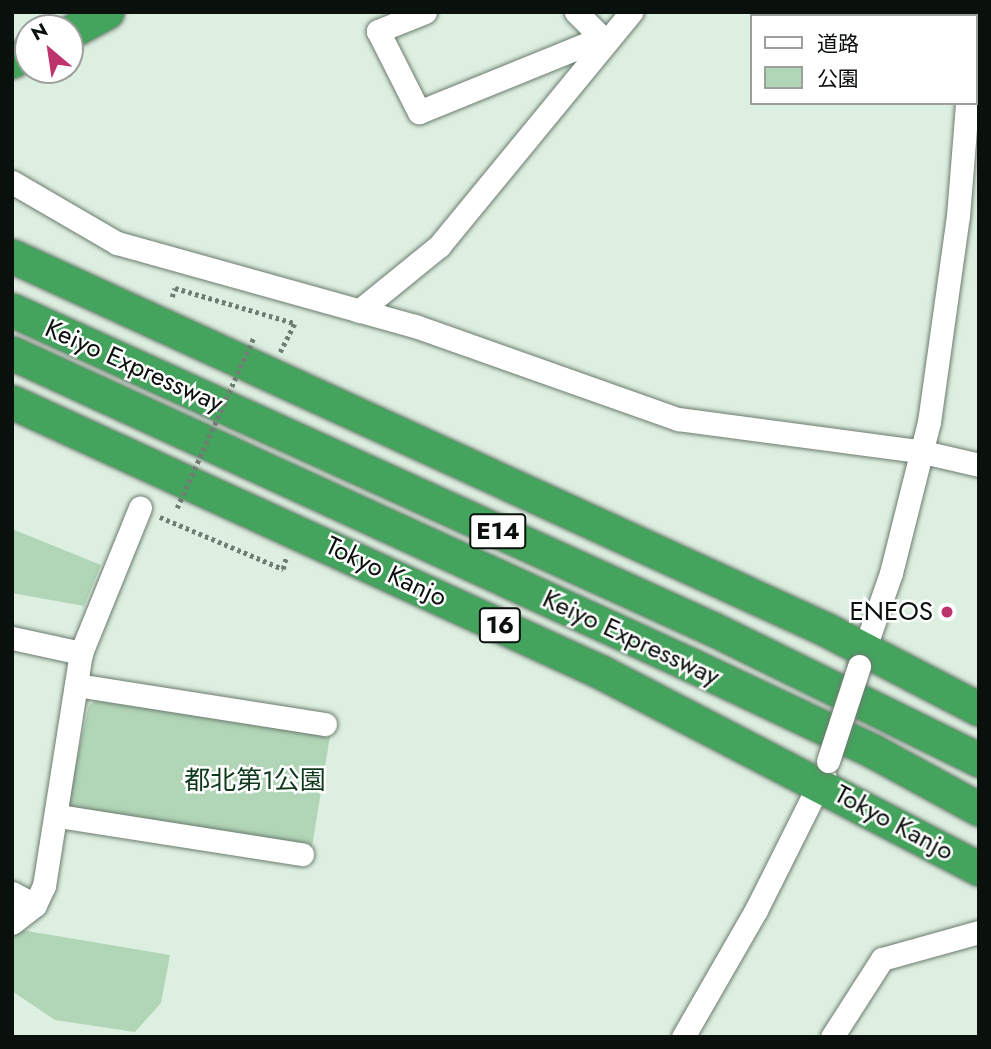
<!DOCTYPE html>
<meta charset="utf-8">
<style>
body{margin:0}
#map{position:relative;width:991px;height:1049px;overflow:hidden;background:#ddefe0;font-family:Jost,"Noto Sans JP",sans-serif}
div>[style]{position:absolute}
.green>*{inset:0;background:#b1d5b7}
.path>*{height:4.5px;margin-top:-2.25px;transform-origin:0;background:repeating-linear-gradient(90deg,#717d73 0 3.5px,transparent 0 7px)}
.roads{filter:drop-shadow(0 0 2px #6b7b6e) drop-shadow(0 0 2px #6b7b6e)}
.minor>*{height:23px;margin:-11.5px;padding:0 11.5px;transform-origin:11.5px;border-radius:11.5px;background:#fff}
.highway>*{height:33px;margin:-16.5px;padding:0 16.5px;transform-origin:16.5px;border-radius:16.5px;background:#44a45e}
.path-bridge>*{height:4.5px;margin-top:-2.25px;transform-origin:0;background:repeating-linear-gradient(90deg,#717d73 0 3.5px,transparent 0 7px)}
.bridges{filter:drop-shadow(0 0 2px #6b7b6e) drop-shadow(0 0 2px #6b7b6e)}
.minor-bridge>*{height:23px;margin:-11.5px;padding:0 11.5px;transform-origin:11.5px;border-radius:11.5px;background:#fff}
.dots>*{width:19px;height:19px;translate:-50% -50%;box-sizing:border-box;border:4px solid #fff;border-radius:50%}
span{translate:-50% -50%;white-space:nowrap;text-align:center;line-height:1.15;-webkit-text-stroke:5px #fff;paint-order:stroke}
.shield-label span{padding:2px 5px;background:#fff;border:2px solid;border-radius:5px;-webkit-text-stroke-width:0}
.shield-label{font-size:24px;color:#0a100b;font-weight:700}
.street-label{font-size:26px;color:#0a100b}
.poi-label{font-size:26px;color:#0a100b}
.right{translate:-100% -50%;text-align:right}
.park-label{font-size:26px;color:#0f391c}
.frame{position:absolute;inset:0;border:14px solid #0a100b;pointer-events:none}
.legend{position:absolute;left:750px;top:14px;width:228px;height:91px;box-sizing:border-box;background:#fff;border:2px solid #9d9f9d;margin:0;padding:9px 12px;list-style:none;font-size:21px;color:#0a100b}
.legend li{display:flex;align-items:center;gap:14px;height:35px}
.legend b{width:35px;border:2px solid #9d9f9d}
.north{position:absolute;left:14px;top:14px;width:70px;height:70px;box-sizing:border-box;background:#fff;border:2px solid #9d9f9d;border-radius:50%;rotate:331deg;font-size:19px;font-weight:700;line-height:28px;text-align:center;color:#0a100b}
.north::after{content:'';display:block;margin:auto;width:24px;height:32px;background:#bd336c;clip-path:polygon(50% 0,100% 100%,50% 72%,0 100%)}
</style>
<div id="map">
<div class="green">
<div style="clip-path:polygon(12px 529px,101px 565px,84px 606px,12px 593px)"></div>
<div style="clip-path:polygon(96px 701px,330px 736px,312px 847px,72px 808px,68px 800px,89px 705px)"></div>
<div style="clip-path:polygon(21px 930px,170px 955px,161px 1003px,135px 1032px,55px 1020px,12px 991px,12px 935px)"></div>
</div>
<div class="path">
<div style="left:172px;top:297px;width:9px;rotate:-72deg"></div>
<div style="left:175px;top:288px;width:124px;rotate:16.4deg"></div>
<div style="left:280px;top:352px;width:34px;rotate:-63deg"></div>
<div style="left:160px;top:517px;width:134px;rotate:22.9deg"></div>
<div style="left:283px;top:569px;width:11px;rotate:-75deg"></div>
</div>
<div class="roads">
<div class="minor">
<div style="left:425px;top:12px;width:51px;rotate:158deg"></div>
<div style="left:378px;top:31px;width:91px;rotate:63.2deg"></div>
<div style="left:419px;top:112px;width:186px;rotate:-22.1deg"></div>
<div style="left:591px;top:42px;width:15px"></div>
<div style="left:576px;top:12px;width:42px;rotate:45deg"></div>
<div style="left:969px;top:16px;width:4px;rotate:-90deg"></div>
<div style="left:12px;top:182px;width:121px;rotate:30.2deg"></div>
<div style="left:117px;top:243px;width:309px;rotate:15.6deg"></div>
<div style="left:415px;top:326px;width:279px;rotate:19.5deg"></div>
<div style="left:678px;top:419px;width:243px;rotate:7.6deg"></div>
<div style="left:919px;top:451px;width:62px;rotate:13.1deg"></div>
<div style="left:359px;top:311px;width:103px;rotate:-39.1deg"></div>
<div style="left:439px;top:246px;width:303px;rotate:-50.6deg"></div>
<div style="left:12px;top:638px;width:71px;rotate:12.3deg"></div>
<div style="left:860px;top:662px;width:94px;rotate:-70.8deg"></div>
<div style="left:891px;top:573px;width:156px;rotate:-75.9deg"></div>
<div style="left:929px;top:422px;width:208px;rotate:-82deg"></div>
<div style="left:958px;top:216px;width:113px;rotate:-85.4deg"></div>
<div style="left:76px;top:685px;width:252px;rotate:8.9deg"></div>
<div style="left:58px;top:816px;width:247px;rotate:8.9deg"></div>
<div style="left:12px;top:893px;width:26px;rotate:28deg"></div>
<div style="left:12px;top:923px;width:29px;rotate:-38deg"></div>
<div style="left:35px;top:905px;width:21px;rotate:-65deg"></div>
<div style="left:44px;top:886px;width:236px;rotate:-81deg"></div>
<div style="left:81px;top:653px;width:157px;rotate:-67.9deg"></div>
<div style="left:683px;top:1037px;width:146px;rotate:-60.1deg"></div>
<div style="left:756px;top:910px;width:152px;rotate:-63.4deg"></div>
<div style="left:832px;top:1037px;width:93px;rotate:-57.3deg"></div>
<div style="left:882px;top:959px;width:101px;rotate:-15.6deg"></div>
</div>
<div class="highway">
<div style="left:70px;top:32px;width:42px;rotate:-28.4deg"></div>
<div style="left:12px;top:61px;width:18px;rotate:-27deg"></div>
<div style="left:12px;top:256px;width:897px;rotate:24.65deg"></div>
<div style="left:827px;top:630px;width:171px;rotate:27.5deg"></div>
<div style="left:12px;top:310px;width:770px;rotate:24.47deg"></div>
<div style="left:713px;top:629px;width:297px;rotate:26.2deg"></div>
<div style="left:12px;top:353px;width:745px;rotate:24.67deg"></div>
<div style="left:689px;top:664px;width:204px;rotate:25.3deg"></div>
<div style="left:873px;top:751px;width:121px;rotate:28.7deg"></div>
<div style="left:12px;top:402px;width:648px;rotate:24.63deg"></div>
<div style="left:601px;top:672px;width:426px;rotate:27.5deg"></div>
</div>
</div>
<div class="path-bridge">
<div style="left:177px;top:508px;width:188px;rotate:-65.8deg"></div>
</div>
<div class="bridges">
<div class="minor-bridge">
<div style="left:828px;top:761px;width:100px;rotate:-71.9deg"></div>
</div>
</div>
<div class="dots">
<div style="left:947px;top:612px;background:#bd336c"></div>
</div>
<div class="shield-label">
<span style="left:498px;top:531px">E14</span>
<span style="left:500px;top:625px">16</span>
</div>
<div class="street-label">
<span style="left:134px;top:366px;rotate:24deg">Keiyo Expressway</span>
<span style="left:386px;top:572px;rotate:25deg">Tokyo Kanjo</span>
<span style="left:631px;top:638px;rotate:25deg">Keiyo Expressway</span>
<span style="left:894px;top:823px;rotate:28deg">Tokyo Kanjo</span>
</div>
<div class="poi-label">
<span class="right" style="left:933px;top:612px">ENEOS</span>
</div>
<div class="park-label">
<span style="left:255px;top:781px">都北第1公園</span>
</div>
<div class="frame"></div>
<ul class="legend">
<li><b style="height:9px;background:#fff"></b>道路</li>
<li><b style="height:19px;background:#b1d5b7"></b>公園</li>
</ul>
<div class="north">N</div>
</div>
